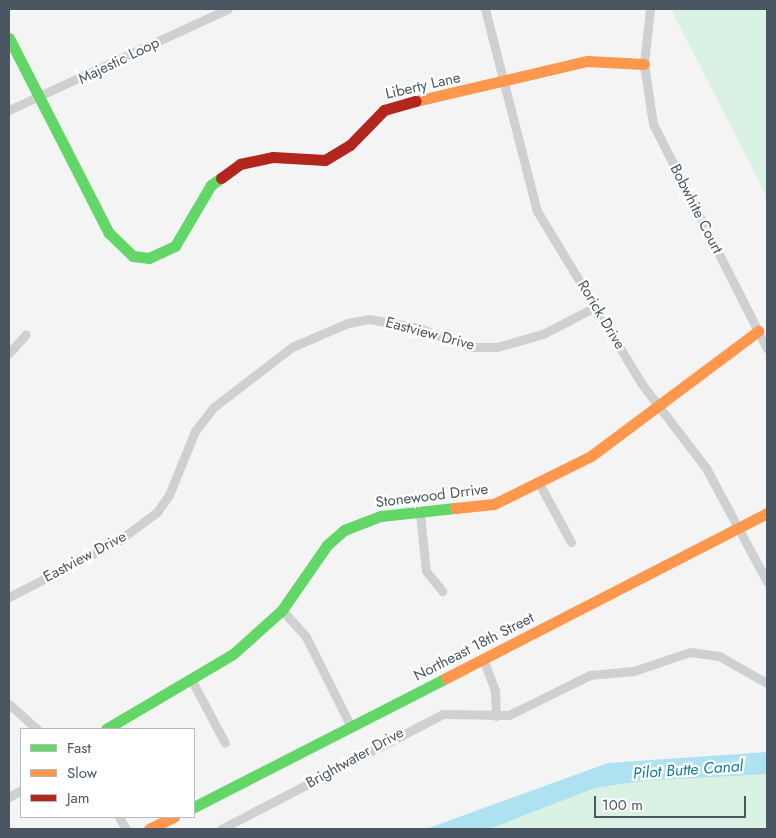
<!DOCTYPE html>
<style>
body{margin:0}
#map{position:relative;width:776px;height:838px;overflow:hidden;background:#f4f4f4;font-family:Jost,sans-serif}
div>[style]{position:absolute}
.green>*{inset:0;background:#d9f2e3}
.water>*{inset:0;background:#aee2f0}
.street>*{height:9px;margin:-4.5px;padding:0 4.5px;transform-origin:4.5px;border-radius:4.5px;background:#ced0d2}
.fast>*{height:11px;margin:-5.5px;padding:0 5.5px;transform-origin:5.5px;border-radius:5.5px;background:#63d668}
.slow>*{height:11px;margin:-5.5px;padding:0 5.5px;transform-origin:5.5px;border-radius:5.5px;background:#ff974d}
.jam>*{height:11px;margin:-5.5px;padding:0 5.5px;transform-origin:5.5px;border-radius:5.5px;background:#b3261e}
span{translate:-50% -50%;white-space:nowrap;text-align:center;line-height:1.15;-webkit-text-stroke:4.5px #fff;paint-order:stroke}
.street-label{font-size:15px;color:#4a5661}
.water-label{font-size:16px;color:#0c7c9b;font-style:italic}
.frame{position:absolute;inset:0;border:10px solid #4a5661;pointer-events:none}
.legend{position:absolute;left:20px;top:728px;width:175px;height:90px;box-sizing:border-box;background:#fff;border:1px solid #b7bbc0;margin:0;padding:6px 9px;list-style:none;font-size:15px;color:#4a5661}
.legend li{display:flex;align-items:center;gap:10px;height:25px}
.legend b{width:25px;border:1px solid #b7bbc0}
.scale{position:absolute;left:594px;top:796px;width:152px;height:22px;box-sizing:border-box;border:2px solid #4a5661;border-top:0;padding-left:6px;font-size:15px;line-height:18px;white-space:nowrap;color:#4a5661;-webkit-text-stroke:4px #fff;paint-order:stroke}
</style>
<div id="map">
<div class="green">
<div style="clip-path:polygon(671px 9px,767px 9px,767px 197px)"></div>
<div style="clip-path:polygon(767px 774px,767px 829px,489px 829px,595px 788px,642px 781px)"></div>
</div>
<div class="water">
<div style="clip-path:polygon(767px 752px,767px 774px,642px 781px,595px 788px,489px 829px,426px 829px,608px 763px)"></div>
</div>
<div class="street">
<div style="left:485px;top:9px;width:209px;rotate:75.6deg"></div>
<div style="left:537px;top:211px;width:201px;rotate:58.8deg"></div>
<div style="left:641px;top:383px;width:107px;rotate:52.6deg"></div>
<div style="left:706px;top:468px;width:129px;rotate:61.8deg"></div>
<div style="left:650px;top:9px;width:55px;rotate:96.2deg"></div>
<div style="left:644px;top:64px;width:61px;rotate:81.5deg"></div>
<div style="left:653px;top:124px;width:252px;rotate:63.1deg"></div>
<div style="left:9px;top:110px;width:241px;rotate:-24.8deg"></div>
<div style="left:9px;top:353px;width:25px;rotate:-48deg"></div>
<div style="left:540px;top:485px;width:65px;rotate:61.5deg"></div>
<div style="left:420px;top:514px;width:57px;rotate:84deg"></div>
<div style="left:426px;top:571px;width:26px;rotate:51deg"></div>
<div style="left:9px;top:597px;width:123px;rotate:-27.2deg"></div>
<div style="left:118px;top:541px;width:49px;rotate:-36.6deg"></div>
<div style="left:157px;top:512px;width:21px;rotate:-55deg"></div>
<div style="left:169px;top:495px;width:69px;rotate:-67.9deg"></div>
<div style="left:195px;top:431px;width:31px;rotate:-52deg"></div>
<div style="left:214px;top:407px;width:98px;rotate:-37.6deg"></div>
<div style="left:292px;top:347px;width:61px;rotate:-23.2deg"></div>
<div style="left:348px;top:323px;width:21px;rotate:-11deg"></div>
<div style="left:369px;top:319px;width:51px;rotate:10.2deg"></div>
<div style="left:419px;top:328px;width:54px;rotate:20.4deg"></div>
<div style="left:470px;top:347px;width:27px"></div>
<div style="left:497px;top:347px;width:48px;rotate:-15.8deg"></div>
<div style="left:543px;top:334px;width:59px;rotate:-27.4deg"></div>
<div style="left:282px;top:610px;width:36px;rotate:48deg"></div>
<div style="left:306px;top:637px;width:101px;rotate:63.4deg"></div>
<div style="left:483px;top:659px;width:33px;rotate:69deg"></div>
<div style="left:495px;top:690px;width:26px;rotate:88deg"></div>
<div style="left:191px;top:679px;width:72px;rotate:62deg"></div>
<div style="left:9px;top:704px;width:38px;rotate:42deg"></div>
<div style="left:9px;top:797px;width:14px;rotate:-30deg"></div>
<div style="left:119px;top:817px;width:14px;rotate:60deg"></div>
<div style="left:221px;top:829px;width:250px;rotate:-27.4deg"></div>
<div style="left:443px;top:714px;width:66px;rotate:0.9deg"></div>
<div style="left:509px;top:715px;width:90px;rotate:-26.3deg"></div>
<div style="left:590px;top:675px;width:44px;rotate:-5.2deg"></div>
<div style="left:634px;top:671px;width:59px;rotate:-18.7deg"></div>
<div style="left:690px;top:652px;width:29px;rotate:8deg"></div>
<div style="left:719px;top:656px;width:55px;rotate:29.4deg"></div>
</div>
<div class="fast">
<div style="left:9px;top:38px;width:219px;rotate:62.9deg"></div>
<div style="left:109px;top:233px;width:33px;rotate:44deg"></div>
<div style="left:133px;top:256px;width:16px;rotate:7deg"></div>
<div style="left:149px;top:258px;width:29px;rotate:-25deg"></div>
<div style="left:175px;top:246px;width:71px;rotate:-59.5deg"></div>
<div style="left:211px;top:185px;width:12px;rotate:-35deg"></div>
<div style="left:106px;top:729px;width:147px;rotate:-30.6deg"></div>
<div style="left:233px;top:654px;width:66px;rotate:-41.9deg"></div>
<div style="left:282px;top:610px;width:79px;rotate:-55.3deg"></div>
<div style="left:327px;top:545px;width:23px;rotate:-41deg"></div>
<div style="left:344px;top:530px;width:40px;rotate:-21deg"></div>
<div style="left:381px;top:516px;width:74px;rotate:-6.2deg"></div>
<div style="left:194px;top:807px;width:283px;rotate:-27.1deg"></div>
</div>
<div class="slow">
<div style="left:416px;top:101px;width:176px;rotate:-13.2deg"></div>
<div style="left:587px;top:61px;width:57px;rotate:3deg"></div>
<div style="left:455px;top:508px;width:39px;rotate:-6deg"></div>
<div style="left:494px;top:504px;width:108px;rotate:-26.3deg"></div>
<div style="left:591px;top:456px;width:209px;rotate:-36.8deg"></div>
<div style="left:446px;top:678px;width:361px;rotate:-27.2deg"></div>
<div style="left:149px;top:829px;width:28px;rotate:-26deg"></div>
</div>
<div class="jam">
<div style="left:221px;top:178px;width:24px;rotate:-36deg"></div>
<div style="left:240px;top:164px;width:34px;rotate:-12deg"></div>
<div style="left:273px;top:157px;width:52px;rotate:3.3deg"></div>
<div style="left:325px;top:160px;width:29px;rotate:-31deg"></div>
<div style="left:350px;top:145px;width:49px;rotate:-45.8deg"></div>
<div style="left:384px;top:110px;width:33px;rotate:-16deg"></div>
</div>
<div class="street-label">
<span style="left:119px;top:61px;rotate:-26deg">Majestic Loop</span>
<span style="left:423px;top:86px;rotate:-13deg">Liberty Lane</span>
<span style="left:696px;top:209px;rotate:63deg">Bobwhite Court</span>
<span style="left:601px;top:315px;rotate:59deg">Rorick Drive</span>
<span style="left:430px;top:334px;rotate:15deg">Eastview Drive</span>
<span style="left:432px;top:496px;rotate:-7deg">Stonewood Drrive</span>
<span style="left:85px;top:557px;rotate:-28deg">Eastview Drive</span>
<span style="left:474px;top:647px;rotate:-27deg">Northeast 18th Street</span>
<span style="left:355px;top:758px;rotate:-29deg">Brightwater Drive</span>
</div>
<div class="water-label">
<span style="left:688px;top:770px;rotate:-4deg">Pilot Butte Canal</span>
</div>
<div class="frame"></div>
<ul class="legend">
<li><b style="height:6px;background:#63d668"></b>Fast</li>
<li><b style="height:6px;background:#ff974d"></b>Slow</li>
<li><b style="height:6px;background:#b3261e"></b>Jam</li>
</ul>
<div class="scale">100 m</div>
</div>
